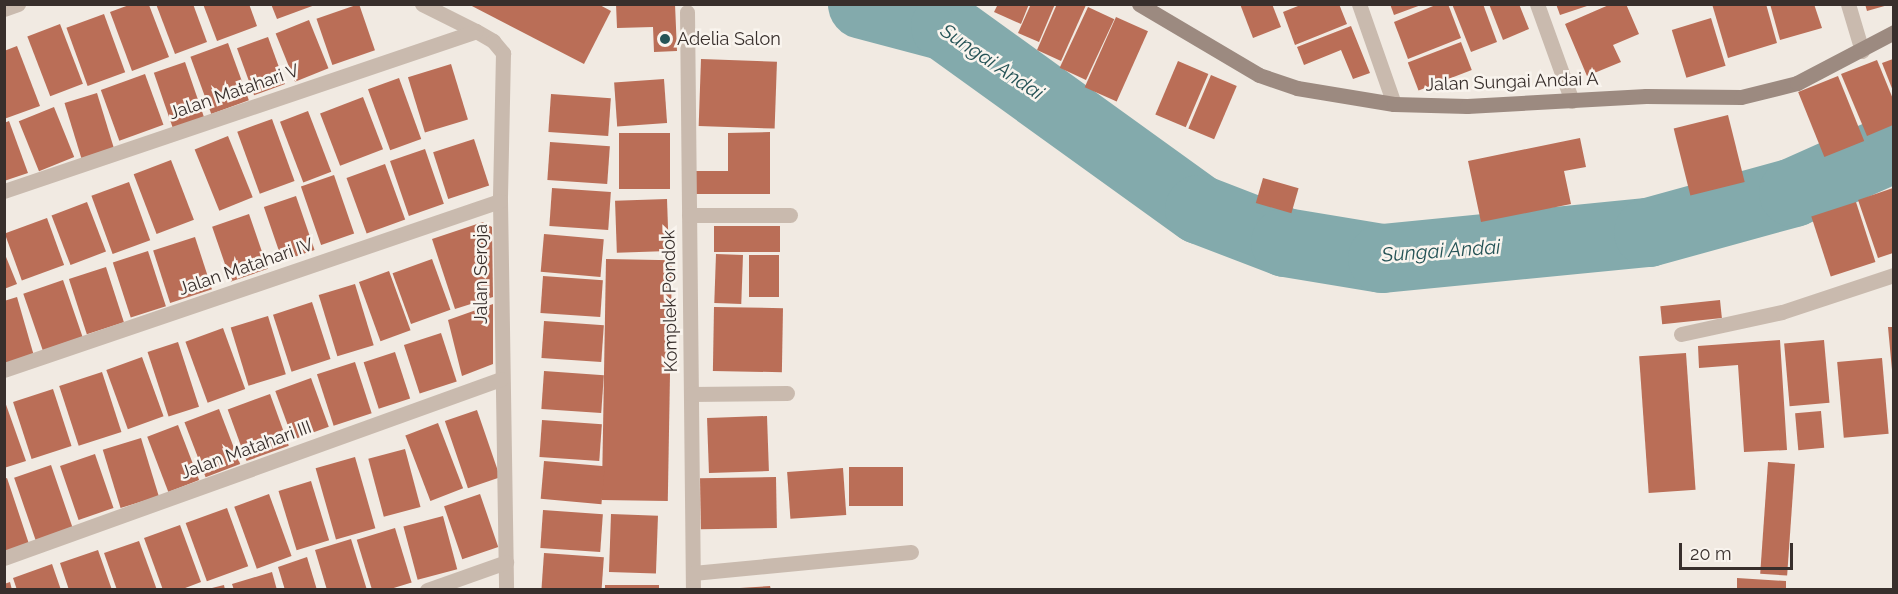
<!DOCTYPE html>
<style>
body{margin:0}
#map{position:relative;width:1898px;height:594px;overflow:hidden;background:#f1eae2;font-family:Raleway,sans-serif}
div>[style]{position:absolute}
.river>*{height:69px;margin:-34.5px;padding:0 34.5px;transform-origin:34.5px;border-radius:34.5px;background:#83aaac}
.building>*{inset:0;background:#ba6e57;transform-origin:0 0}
.street>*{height:15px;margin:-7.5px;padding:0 7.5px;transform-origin:7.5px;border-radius:7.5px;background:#c9baae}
.secondary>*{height:15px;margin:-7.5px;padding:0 7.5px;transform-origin:7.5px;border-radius:7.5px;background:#9c8a80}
.dots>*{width:16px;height:16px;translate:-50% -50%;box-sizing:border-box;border:3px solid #f9f4ee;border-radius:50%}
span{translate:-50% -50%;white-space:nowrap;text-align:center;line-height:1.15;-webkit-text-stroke:5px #f9f4ee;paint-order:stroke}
.poi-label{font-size:18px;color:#382f2c}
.left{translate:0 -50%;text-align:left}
.street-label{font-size:18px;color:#382f2c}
.water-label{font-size:20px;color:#255356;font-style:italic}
.frame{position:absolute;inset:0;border:6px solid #382f2c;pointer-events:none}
.scale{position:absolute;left:1679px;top:543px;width:114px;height:27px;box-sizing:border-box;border:3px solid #382f2c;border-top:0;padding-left:8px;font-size:18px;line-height:21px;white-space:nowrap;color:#382f2c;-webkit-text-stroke:4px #f9f4ee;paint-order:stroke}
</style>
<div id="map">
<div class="river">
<div style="left:862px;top:4px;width:86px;rotate:14.8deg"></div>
<div style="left:945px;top:26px;width:313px;rotate:35.8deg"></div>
<div style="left:1199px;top:209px;width:92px;rotate:21deg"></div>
<div style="left:1285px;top:242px;width:98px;rotate:9.4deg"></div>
<div style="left:1382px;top:258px;width:267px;rotate:-5.6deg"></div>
<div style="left:1648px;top:232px;width:150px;rotate:-15.4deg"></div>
<div style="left:1793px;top:192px;width:111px;rotate:-24deg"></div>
</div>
<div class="building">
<div style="clip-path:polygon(156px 4px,193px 4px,207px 42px,175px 54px)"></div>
<div style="clip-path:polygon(203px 4px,249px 4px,257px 26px,217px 41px)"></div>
<div style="clip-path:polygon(271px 4px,315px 4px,315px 5px,277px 19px)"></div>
<div style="left:359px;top:4px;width:49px;height:45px;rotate:71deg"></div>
<div style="clip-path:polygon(468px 4px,598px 4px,611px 11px,584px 64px)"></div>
<div style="clip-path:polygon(616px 4px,675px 4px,677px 51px,654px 52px,653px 27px,617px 28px)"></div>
<div style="clip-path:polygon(998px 4px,1029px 4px,1021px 24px,994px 12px)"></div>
<div style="clip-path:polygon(1031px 4px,1055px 4px,1039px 42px,1018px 33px)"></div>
<div style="clip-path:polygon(1057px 4px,1086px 5px,1061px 61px,1037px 50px)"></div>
<div style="clip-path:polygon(1240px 4px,1272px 4px,1281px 27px,1253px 38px)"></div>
<div style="clip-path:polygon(1303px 4px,1339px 4px,1347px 24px,1295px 45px,1283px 12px)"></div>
<div style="clip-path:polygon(1390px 4px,1421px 4px,1421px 5px,1394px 15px)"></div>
<div style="clip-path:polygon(1438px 4px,1448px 4px,1461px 38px,1408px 59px,1394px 22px)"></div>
<div style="clip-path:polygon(1452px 4px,1483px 4px,1497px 42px,1471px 52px)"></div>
<div style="clip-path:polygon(1489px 4px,1519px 4px,1529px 29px,1503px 40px)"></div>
<div style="clip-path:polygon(1556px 4px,1589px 4px,1590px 5px,1560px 15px)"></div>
<div style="clip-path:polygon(1611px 4px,1626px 4px,1639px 34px,1613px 45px,1621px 62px,1587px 76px,1565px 24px)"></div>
<div style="clip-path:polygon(1712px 4px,1766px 4px,1777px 43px,1728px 58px)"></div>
<div style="clip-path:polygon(1770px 4px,1814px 4px,1822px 28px,1780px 40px)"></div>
<div style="clip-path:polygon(1865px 4px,1888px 4px,1888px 5px,1867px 11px)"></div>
<div style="clip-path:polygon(129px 5px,149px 5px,169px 57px,132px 71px,110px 12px)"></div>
<div style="left:1088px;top:7px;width:29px;height:67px;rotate:25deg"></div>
<div style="left:104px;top:14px;width:62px;height:40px;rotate:70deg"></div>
<div style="left:1116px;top:17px;width:35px;height:77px;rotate:24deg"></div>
<div style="left:1711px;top:18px;width:50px;height:41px;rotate:73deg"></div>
<div style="left:309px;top:20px;width:52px;height:36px;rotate:68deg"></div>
<div style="left:60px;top:24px;width:64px;height:35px;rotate:69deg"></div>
<div style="clip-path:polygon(1351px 26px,1370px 73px,1353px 79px,1341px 50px,1304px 65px,1297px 47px)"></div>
<div style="left:268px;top:37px;width:50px;height:33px;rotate:70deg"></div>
<div style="left:1461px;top:42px;width:30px;height:57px;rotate:69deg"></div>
<div style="left:228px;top:43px;width:61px;height:40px;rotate:70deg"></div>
<div style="clip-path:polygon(17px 46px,40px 106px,4px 119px,4px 51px)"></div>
<div style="left:701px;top:59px;width:76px;height:67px;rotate:2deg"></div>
<div style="clip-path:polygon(1893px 59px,1893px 91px,1882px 63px)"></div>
<div style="clip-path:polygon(1877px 60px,1893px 99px,1893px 125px,1867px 136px,1841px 74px)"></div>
<div style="left:1178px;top:61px;width:33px;height:58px;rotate:23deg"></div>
<div style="left:185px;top:62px;width:59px;height:33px;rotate:71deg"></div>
<div style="left:451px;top:64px;width:58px;height:45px;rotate:73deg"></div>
<div style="left:145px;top:74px;width:54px;height:47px;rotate:70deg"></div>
<div style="left:1211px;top:75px;width:28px;height:58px;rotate:23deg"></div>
<div style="left:1838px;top:76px;width:70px;height:43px;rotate:68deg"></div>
<div style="left:399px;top:78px;width:65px;height:33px;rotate:70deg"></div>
<div style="left:664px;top:79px;width:44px;height:50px;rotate:86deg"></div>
<div style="left:97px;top:93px;width:61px;height:34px;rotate:73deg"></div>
<div style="left:551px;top:94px;width:60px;height:38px;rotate:4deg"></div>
<div style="left:363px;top:97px;width:56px;height:46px;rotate:69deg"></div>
<div style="left:54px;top:107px;width:54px;height:38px;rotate:68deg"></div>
<div style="left:308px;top:111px;width:65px;height:30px;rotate:69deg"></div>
<div style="left:1728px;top:115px;width:69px;height:56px;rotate:76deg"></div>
<div style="left:272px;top:119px;width:66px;height:37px;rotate:70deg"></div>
<div style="clip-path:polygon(9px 121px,28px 173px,4px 181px,4px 123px)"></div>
<div style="clip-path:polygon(770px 132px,770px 194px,696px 194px,696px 171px,728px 171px,728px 133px)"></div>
<div style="left:619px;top:133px;width:51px;height:56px"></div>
<div style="left:228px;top:136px;width:66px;height:36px;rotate:68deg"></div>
<div style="clip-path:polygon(1580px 138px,1586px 167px,1564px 171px,1571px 204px,1481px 222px,1468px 161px)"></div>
<div style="left:474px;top:139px;width:49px;height:43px;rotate:72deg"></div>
<div style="left:550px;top:142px;width:60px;height:38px;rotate:4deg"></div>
<div style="left:425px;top:149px;width:58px;height:37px;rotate:71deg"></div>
<div style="left:171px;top:160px;width:64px;height:40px;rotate:69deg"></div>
<div style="left:385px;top:164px;width:59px;height:41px;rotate:70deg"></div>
<div style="left:334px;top:175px;width:62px;height:35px;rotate:71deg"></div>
<div style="left:1263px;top:178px;width:37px;height:26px;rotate:16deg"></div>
<div style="left:129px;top:182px;width:62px;height:40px;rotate:70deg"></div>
<div style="left:552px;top:188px;width:59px;height:38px;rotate:4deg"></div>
<div style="clip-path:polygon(1893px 188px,1893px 253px,1878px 258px,1858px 200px)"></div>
<div style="left:296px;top:196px;width:57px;height:34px;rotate:71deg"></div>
<div style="left:667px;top:199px;width:52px;height:52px;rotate:88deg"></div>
<div style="left:87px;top:202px;width:53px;height:38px;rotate:69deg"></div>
<div style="left:1856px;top:202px;width:63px;height:47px;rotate:72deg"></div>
<div style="left:249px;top:214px;width:58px;height:39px;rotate:71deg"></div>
<div style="left:47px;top:218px;width:50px;height:45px;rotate:70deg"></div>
<div style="clip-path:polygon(483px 222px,492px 227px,493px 297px,455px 309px,432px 239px)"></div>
<div style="left:714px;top:226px;width:66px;height:26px"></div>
<div style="left:544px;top:234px;width:60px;height:38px;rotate:5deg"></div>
<div style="left:195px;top:237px;width:55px;height:44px;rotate:72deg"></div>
<div style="left:148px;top:251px;width:58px;height:37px;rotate:72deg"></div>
<div style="clip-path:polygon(4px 252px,17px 284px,4px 289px)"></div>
<div style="left:716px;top:254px;width:27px;height:49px;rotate:2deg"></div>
<div style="left:749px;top:255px;width:30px;height:42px"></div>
<div style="left:432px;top:259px;width:54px;height:42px;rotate:70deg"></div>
<div style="left:606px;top:259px;width:66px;height:241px;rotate:1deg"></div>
<div style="left:106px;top:267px;width:58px;height:39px;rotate:72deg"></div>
<div style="left:389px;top:271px;width:63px;height:32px;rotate:70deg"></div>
<div style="left:543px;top:276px;width:60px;height:37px;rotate:4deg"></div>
<div style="left:63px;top:280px;width:60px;height:42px;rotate:71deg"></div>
<div style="left:355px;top:284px;width:64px;height:38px;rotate:73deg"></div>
<div style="clip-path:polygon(17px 297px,34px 356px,4px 365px,4px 301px)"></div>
<div style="left:1720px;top:300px;width:18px;height:60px;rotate:84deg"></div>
<div style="left:312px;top:302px;width:60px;height:41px;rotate:72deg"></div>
<div style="clip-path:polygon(493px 304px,493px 364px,462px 376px,448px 320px)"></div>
<div style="left:714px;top:307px;width:69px;height:64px;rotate:1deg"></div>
<div style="left:268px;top:316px;width:61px;height:39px;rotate:73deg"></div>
<div style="left:544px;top:321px;width:60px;height:37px;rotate:4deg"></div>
<div style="clip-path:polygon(1888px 327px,1893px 327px,1893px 370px,1892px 370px)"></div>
<div style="left:223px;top:328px;width:65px;height:40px;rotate:70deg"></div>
<div style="left:441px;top:333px;width:51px;height:39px;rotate:72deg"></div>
<div style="clip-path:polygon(1780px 340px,1787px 450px,1744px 452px,1738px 365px,1699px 368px,1698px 346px)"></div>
<div style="left:1824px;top:340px;width:63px;height:40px;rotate:85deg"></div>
<div style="left:178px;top:342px;width:68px;height:32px;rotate:72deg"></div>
<div style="left:395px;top:352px;width:49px;height:33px;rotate:72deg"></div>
<div style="left:1686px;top:353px;width:137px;height:47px;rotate:86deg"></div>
<div style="left:142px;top:357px;width:63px;height:38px;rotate:70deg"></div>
<div style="left:1882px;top:358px;width:76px;height:45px;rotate:85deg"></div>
<div style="left:355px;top:362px;width:54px;height:40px;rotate:72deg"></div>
<div style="left:544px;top:371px;width:60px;height:38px;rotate:4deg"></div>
<div style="left:102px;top:372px;width:63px;height:45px;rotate:72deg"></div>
<div style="left:311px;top:378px;width:52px;height:38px;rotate:70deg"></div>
<div style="left:53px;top:389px;width:60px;height:42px;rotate:72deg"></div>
<div style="left:270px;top:394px;width:55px;height:45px;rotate:70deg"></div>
<div style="clip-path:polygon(4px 399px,26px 461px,4px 468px)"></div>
<div style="left:219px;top:409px;width:59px;height:37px;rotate:69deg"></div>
<div style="left:477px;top:410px;width:71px;height:34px;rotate:71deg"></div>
<div style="left:1821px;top:411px;width:37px;height:26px;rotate:85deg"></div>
<div style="left:767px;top:416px;width:55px;height:60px;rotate:88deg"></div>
<div style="left:542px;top:420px;width:60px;height:37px;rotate:4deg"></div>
<div style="left:438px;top:423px;width:70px;height:35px;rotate:69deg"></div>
<div style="left:178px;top:425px;width:59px;height:33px;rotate:69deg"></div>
<div style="left:141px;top:438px;width:61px;height:40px;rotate:73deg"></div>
<div style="left:405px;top:449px;width:60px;height:38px;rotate:75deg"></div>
<div style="left:95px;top:454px;width:57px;height:37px;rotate:71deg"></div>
<div style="left:355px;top:457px;width:74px;height:41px;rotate:74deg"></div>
<div style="left:544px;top:461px;width:61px;height:38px;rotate:5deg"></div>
<div style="left:1768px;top:462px;width:27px;height:112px;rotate:4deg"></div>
<div style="left:51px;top:465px;width:67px;height:39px;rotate:71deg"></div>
<div style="left:849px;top:467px;width:54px;height:39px"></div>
<div style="left:843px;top:468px;width:47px;height:56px;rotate:86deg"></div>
<div style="left:776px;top:477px;width:51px;height:76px;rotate:89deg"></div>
<div style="clip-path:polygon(7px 478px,29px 544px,4px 552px,4px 479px)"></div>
<div style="left:311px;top:481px;width:62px;height:34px;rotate:73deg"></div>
<div style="left:269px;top:494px;width:66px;height:37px;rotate:70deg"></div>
<div style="left:480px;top:494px;width:56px;height:38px;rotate:71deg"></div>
<div style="left:227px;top:508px;width:62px;height:44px;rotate:70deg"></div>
<div style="left:543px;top:510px;width:60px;height:38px;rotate:4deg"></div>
<div style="left:611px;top:514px;width:47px;height:58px;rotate:2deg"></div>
<div style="left:443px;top:516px;width:55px;height:41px;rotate:75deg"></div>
<div style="clip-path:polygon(180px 525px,201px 582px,180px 590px,163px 590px,144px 538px)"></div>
<div style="left:395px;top:528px;width:57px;height:40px;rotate:73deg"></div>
<div style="clip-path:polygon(351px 539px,367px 590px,327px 590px,315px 550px)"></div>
<div style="clip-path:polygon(139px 541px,157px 590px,117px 590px,104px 553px)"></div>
<div style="clip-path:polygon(98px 550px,112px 590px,69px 590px,60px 563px)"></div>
<div style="left:544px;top:553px;width:60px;height:37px;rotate:4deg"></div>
<div style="clip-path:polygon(307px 557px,317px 590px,285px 590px,278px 567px)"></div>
<div style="clip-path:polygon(52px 564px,61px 590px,17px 590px,13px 578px)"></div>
<div style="clip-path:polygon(272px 572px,277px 590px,234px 590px,232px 584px)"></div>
<div style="clip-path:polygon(1737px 578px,1786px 581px,1786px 590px,1737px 590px)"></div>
<div style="clip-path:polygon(10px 582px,12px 590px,4px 590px,4px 584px)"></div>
<div style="clip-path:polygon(224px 585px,225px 590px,208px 590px,208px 589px)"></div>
<div style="left:605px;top:585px;width:54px;height:5px"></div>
<div style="clip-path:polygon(770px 586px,771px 590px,740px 590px,740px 588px)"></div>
</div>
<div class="street">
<div style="left:422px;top:4px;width:60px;rotate:26.6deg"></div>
<div style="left:476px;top:31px;width:20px;rotate:30deg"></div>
<div style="left:493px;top:41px;width:16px;rotate:50deg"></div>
<div style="left:503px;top:53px;width:148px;rotate:91.2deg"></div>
<div style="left:500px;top:201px;width:389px;rotate:89.1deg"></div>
<div style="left:1359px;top:4px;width:106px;rotate:70.7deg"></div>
<div style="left:1537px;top:4px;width:103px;rotate:70.2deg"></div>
<div style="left:1848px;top:4px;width:49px;rotate:73.4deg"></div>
<div style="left:4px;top:9px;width:15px;rotate:-20deg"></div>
<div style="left:687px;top:12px;width:578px;rotate:89.41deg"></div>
<div style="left:4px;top:191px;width:498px;rotate:-18.7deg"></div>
<div style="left:689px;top:215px;width:101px"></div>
<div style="left:1681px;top:334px;width:103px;rotate:-12.3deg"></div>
<div style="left:1782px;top:312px;width:118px;rotate:-18.3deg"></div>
<div style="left:4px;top:370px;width:524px;rotate:-18.82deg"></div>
<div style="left:691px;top:394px;width:96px;rotate:-0.6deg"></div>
<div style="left:4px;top:558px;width:528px;rotate:-19.81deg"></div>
<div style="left:693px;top:573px;width:219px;rotate:-5.5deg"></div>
<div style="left:427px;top:590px;width:84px;rotate:-19.5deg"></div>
</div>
<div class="secondary">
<div style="left:1139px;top:4px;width:139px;rotate:30.6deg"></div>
<div style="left:1259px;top:75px;width:40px;rotate:18.9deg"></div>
<div style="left:1297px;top:88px;width:98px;rotate:9.4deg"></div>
<div style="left:1394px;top:104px;width:73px;rotate:1.6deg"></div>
<div style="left:1467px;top:106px;width:179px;rotate:-3.2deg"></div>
<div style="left:1646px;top:96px;width:95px;rotate:0.6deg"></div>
<div style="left:1741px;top:97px;width:58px;rotate:-14deg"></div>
<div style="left:1797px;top:83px;width:110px;rotate:-27.7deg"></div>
</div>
<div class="dots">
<div style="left:665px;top:39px;background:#255356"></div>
</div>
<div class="poi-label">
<span class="left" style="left:677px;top:39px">Adelia Salon</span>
</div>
<div class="street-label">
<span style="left:1512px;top:82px;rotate:-2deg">Jalan Sungai Andai A</span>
<span style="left:234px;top:92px;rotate:-19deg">Jalan Matahari V</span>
<span style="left:246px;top:267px;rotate:-19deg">Jalan Matahari IV</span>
<span style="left:481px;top:274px;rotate:-90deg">Jalan Seroja</span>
<span style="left:670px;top:301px;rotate:-91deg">Komplek Pondok</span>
<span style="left:246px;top:450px;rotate:-20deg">Jalan Matahari III</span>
</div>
<div class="water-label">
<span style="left:992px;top:62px;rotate:34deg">Sungai Andai</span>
<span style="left:1441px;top:251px;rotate:-4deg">Sungai Andai</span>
</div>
<div class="frame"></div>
<div class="scale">20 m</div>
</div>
